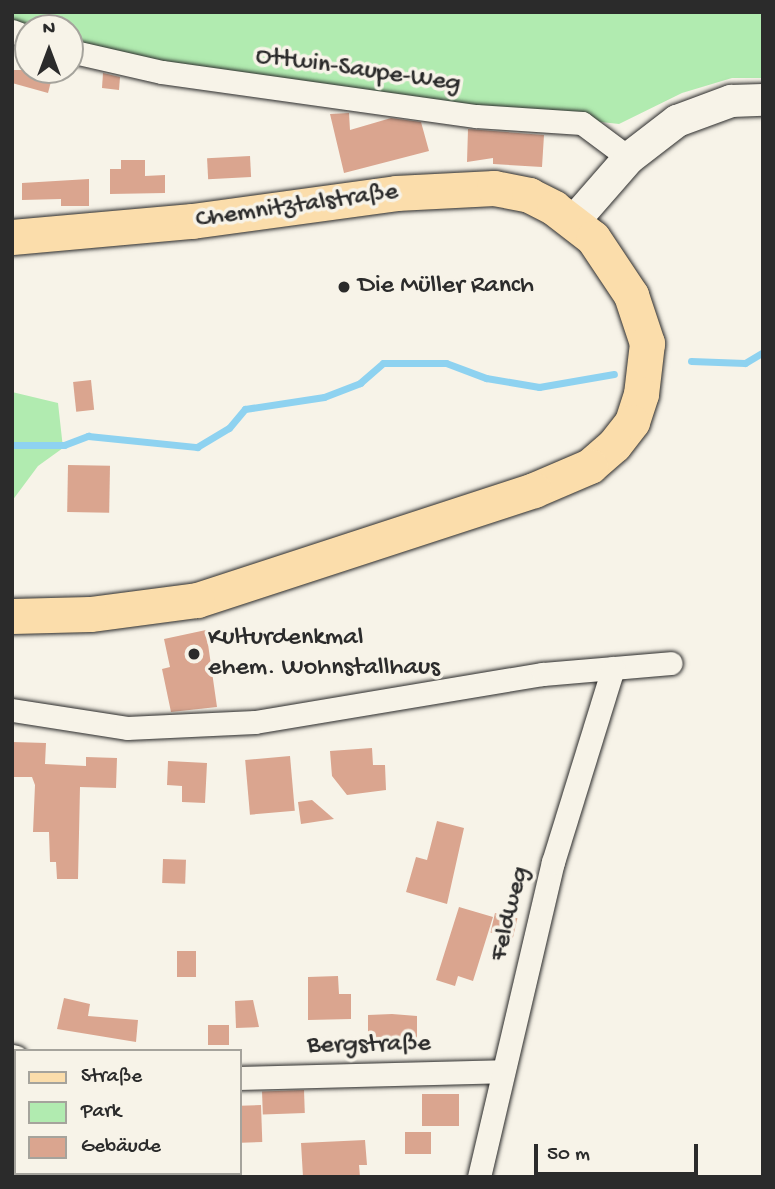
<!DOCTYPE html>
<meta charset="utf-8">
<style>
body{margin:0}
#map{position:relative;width:775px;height:1189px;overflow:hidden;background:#f7f3e8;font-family:"Gochi Hand",sans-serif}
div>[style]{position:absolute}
.green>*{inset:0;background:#b1ebb0}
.stream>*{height:7px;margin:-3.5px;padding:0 3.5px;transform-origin:3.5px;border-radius:3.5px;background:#8ed2f0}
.building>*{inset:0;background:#daa58f;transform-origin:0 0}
.roads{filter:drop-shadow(0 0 2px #2b2b2b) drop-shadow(0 0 2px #2b2b2b)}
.street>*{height:23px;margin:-11.5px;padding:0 11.5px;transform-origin:11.5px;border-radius:11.5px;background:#f7f3e8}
.secondary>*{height:32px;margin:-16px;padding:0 16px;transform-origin:16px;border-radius:16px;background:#f7f3e8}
.primary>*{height:35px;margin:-17.5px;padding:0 17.5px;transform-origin:17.5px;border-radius:17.5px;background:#fbddab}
.dots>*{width:19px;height:19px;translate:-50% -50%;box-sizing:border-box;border:4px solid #f7f3e8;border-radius:50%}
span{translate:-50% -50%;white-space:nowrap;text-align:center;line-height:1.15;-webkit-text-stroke:7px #f7f3e8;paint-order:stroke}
.street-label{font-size:26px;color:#2b2b2b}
.poi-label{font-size:26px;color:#2b2b2b}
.left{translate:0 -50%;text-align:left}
.frame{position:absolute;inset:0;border:14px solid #2b2b2b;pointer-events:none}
.legend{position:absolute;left:14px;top:1049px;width:228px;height:126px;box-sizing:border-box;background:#f7f3e8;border:2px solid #a5a39c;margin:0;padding:9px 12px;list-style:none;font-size:21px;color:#2b2b2b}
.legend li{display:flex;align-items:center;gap:14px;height:35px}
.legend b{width:35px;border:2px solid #a5a39c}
.north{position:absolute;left:14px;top:14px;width:70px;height:70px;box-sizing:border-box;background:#f7f3e8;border:2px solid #a5a39c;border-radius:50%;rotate:0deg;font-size:19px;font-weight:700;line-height:28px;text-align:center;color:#2b2b2b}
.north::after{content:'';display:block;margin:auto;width:24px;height:32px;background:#2b2b2b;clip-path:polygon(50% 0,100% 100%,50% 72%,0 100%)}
.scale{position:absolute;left:534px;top:1144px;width:164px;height:32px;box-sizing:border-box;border:4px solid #2b2b2b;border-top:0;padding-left:9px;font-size:21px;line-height:24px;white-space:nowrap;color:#2b2b2b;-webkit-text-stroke:5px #f7f3e8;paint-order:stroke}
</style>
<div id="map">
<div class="green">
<div style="clip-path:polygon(12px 12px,763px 12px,763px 78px,732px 78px,682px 93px,619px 124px,336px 92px,124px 59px,70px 43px,70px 28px,12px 24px)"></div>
<div style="clip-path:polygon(12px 392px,58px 403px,63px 448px,38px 466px,12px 501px)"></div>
</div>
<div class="stream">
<div style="left:691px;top:361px;width:54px;rotate:2.1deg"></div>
<div style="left:745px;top:363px;width:21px;rotate:-31deg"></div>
<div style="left:12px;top:445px;width:52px"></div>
<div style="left:64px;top:445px;width:26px;rotate:-21deg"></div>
<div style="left:88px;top:436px;width:110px;rotate:5.8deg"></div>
<div style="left:197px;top:447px;width:37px;rotate:-31deg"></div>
<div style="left:229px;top:428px;width:25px;rotate:-50deg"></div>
<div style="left:245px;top:409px;width:80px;rotate:-8.6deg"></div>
<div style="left:324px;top:397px;width:39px;rotate:-21deg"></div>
<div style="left:360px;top:383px;width:30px;rotate:-41deg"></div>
<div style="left:383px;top:363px;width:63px"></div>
<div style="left:446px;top:363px;width:43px;rotate:20.6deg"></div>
<div style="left:486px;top:378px;width:54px;rotate:9.6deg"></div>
<div style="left:539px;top:387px;width:76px;rotate:-9.8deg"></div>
</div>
<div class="building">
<div style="clip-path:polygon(12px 70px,54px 70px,48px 93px,12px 83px)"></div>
<div style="clip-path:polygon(103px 73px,120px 77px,119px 90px,102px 88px)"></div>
<div style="clip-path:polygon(349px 113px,350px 130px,391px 118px,421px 122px,429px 151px,344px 173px,330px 114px)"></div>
<div style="clip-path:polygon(468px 129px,544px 135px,542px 167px,493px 164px,493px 158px,467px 162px)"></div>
<div style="left:250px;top:156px;width:21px;height:43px;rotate:87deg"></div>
<div style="clip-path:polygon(121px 160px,145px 160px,145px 176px,165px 175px,165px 193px,110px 194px,110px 169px,121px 169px)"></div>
<div style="clip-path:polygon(89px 179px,89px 206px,61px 206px,61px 199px,22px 200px,22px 183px)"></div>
<div style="left:91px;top:380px;width:30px;height:18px;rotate:84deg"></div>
<div style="left:68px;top:465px;width:42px;height:47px;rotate:1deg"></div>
<div style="clip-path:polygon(206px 630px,217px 707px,171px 712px,162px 669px,170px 667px,164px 639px)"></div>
<div style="clip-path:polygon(12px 742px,46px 743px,45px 764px,86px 766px,86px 757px,117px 758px,116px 788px,80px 787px,78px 879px,57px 879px,56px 862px,50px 862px,49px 832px,33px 832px,35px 785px,32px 777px,12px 777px)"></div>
<div style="clip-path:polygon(372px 748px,373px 765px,385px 765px,386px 790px,347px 795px,332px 776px,330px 751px)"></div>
<div style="left:290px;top:756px;width:55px;height:45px;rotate:85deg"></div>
<div style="clip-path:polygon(168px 761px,207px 763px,205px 803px,182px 802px,182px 786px,167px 785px)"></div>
<div style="clip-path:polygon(312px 800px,334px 819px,301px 824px,298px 802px)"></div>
<div style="clip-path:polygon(437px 821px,464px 828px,447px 904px,406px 892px,416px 857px,427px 860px)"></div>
<div style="left:163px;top:859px;width:23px;height:24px;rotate:2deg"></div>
<div style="clip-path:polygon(459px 907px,493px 917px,473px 981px,458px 976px,455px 986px,436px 980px)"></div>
<div style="left:495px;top:913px;width:23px;height:20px;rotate:13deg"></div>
<div style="left:177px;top:951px;width:19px;height:26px"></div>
<div style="clip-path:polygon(338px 976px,339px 994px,351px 994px,351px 1019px,308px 1020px,308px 977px)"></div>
<div style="clip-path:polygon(64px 998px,90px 1004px,88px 1016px,138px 1020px,136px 1042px,57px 1029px)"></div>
<div style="clip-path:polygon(253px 1000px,259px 1027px,236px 1028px,235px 1001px)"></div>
<div style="clip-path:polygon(392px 1014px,417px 1016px,417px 1042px,368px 1040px,368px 1015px)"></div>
<div style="left:229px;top:1025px;width:20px;height:21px;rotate:90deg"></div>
<div style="left:304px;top:1090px;width:23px;height:42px;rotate:88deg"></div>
<div style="left:422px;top:1094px;width:37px;height:32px"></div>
<div style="left:261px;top:1105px;width:37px;height:21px;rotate:88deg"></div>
<div style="left:405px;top:1132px;width:26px;height:22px"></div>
<div style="clip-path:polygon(365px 1140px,367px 1165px,359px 1165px,360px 1177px,303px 1177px,301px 1143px)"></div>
</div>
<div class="roads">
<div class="street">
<div style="left:12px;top:31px;width:17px;rotate:21deg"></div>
<div style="left:70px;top:51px;width:94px;rotate:12.9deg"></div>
<div style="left:162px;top:72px;width:317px;rotate:8deg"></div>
<div style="left:476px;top:116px;width:106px;rotate:3.8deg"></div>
<div style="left:582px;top:123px;width:59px;rotate:36.7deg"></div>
<div style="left:12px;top:710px;width:116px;rotate:8.9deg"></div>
<div style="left:127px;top:728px;width:128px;rotate:-2.7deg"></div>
<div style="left:255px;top:722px;width:292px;rotate:-9.5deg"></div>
<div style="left:543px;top:674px;width:128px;rotate:-4.9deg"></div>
<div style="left:12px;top:1056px;width:4px;rotate:14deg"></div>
<div style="left:240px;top:1078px;width:260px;rotate:-1.5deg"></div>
<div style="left:479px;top:1177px;width:324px;rotate:-76.8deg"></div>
<div style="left:553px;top:862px;width:203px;rotate:-72.8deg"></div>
</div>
<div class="secondary">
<div style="left:574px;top:221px;width:84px;rotate:-48.9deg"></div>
<div style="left:629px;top:158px;width:61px;rotate:-37.6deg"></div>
<div style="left:677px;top:121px;width:58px;rotate:-20.3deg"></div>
<div style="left:731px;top:101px;width:32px;rotate:-2deg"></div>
</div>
<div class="primary">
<div style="left:12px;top:237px;width:181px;rotate:-5.1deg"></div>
<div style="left:192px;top:221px;width:206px;rotate:-7.8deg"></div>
<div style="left:396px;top:193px;width:98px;rotate:-2.9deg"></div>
<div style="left:494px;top:188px;width:36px;rotate:11deg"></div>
<div style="left:529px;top:195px;width:28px;rotate:27deg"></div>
<div style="left:554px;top:208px;width:49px;rotate:37.6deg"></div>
<div style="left:593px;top:238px;width:69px;rotate:56.3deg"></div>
<div style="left:631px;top:295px;width:51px;rotate:71.6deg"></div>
<div style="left:647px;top:343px;width:51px;rotate:96.7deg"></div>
<div style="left:641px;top:394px;width:29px;rotate:108deg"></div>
<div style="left:632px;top:422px;width:29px;rotate:128deg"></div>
<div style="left:614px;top:445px;width:32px;rotate:139deg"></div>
<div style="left:590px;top:466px;width:61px;rotate:156.8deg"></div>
<div style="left:534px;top:490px;width:354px;rotate:161.9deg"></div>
<div style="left:197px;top:600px;width:108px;rotate:172.5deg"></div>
<div style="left:90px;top:614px;width:78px;rotate:178.5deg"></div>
</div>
</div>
<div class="dots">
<div style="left:344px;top:287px;background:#2b2b2b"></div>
<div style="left:194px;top:654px;background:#2b2b2b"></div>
</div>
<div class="street-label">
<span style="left:358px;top:71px;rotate:8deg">Ottwin-Saupe-Weg</span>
<span style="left:297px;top:207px;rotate:-8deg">Chemnitztalstraße</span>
<span style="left:511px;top:914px;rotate:-76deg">Feldweg</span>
<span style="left:369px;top:1046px;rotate:-1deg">Bergstraße</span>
</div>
<div class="poi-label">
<span class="left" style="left:358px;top:287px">Die Müller Ranch</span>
<span class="left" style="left:208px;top:654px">Kulturdenkmal<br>ehem. Wohnstallhaus</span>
</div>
<div class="frame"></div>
<ul class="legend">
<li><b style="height:9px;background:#fbddab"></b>Straße</li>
<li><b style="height:19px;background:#b1ebb0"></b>Park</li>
<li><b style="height:19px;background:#daa58f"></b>Gebäude</li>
</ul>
<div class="north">N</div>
<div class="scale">50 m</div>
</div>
